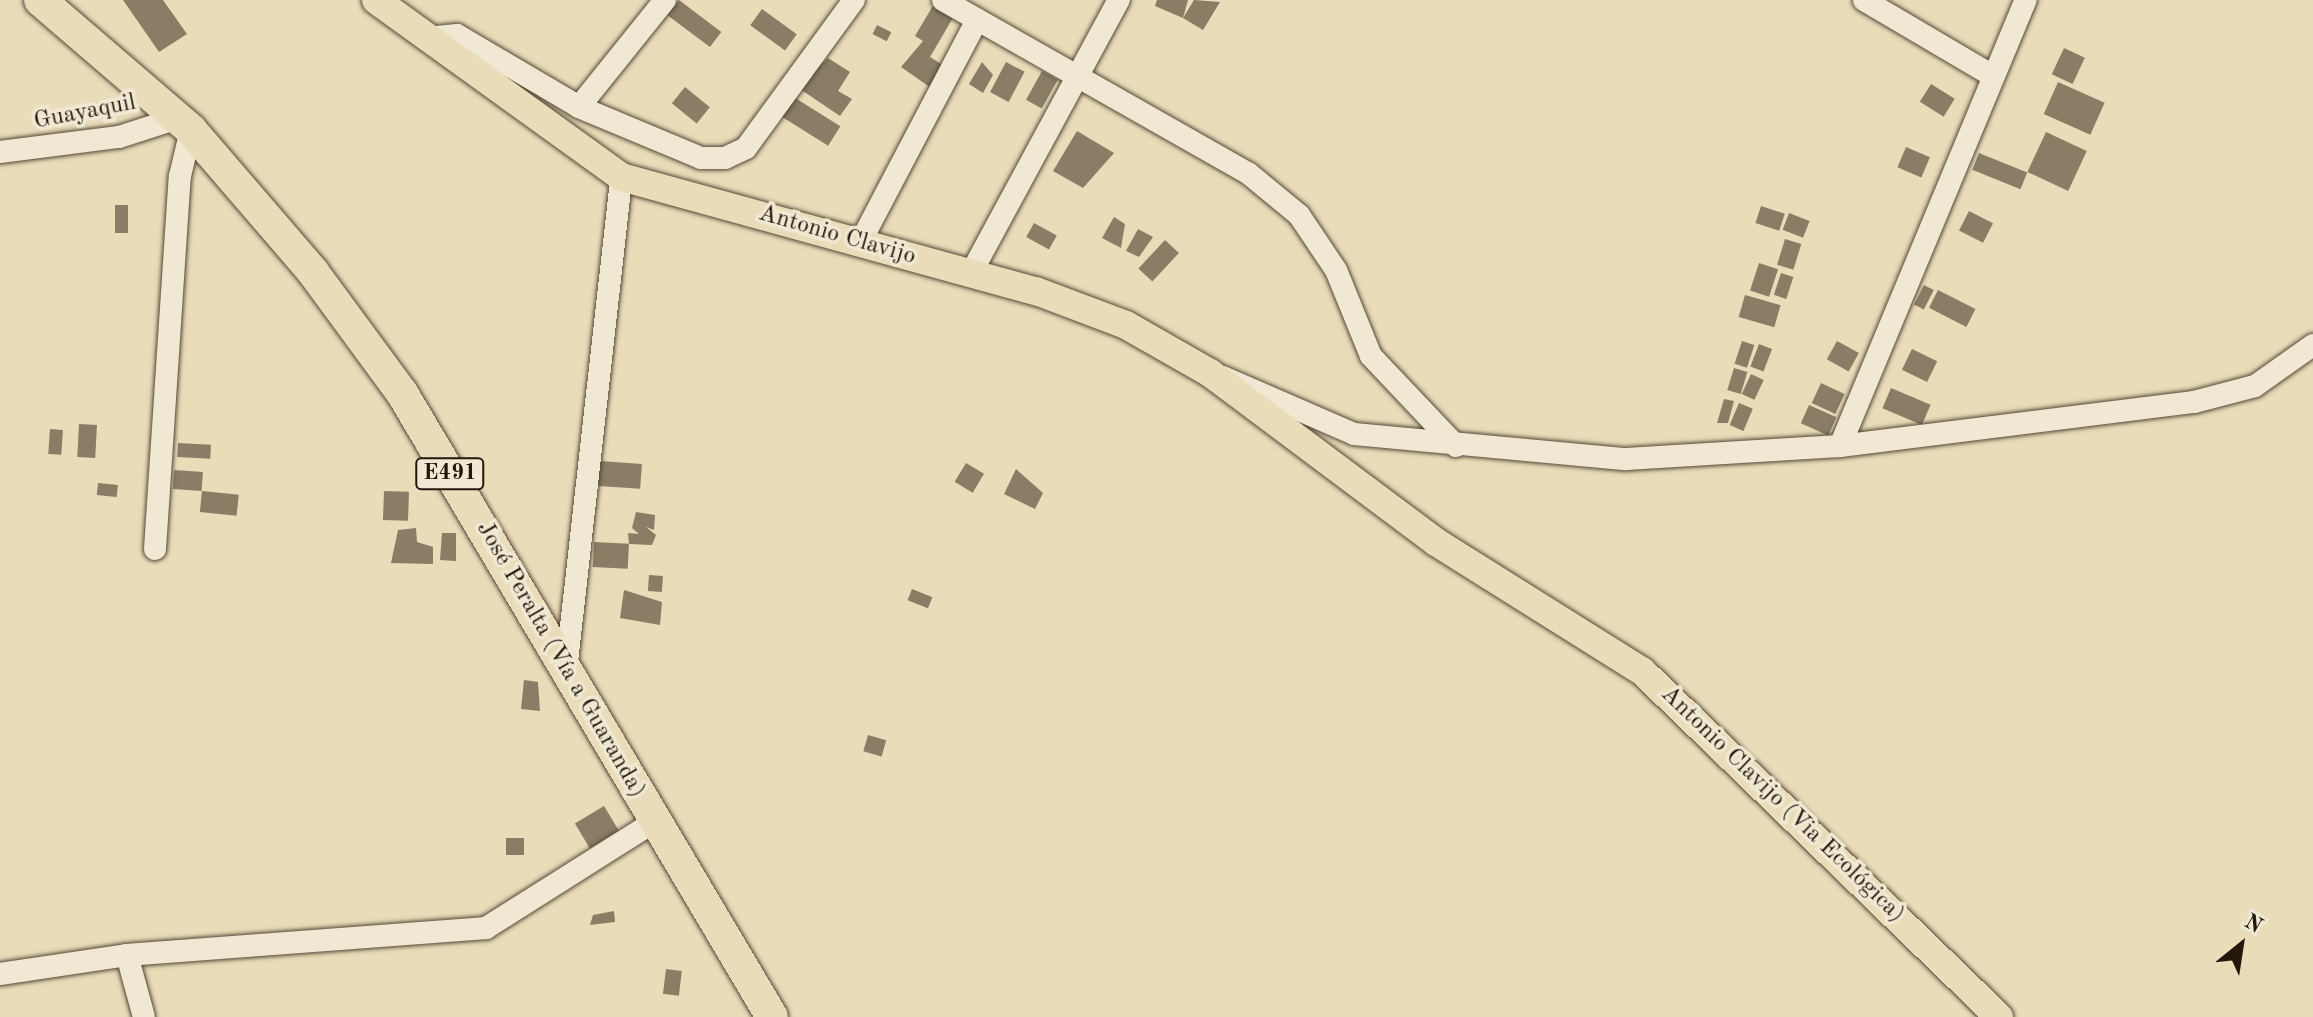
<!DOCTYPE html>
<meta charset="utf-8">
<style>
body{margin:0}
#map{position:relative;width:2313px;height:1017px;overflow:hidden;background:#e8dcb9;font-family:"Old Standard TT",serif}
div>[style]{position:absolute}
.building>*{inset:0;background:#897d65;transform-origin:0 0}
.roads{filter:drop-shadow(0 0 2px #544836) drop-shadow(0 0 2px #544836)}
.minor>*{height:22px;margin:-11px;padding:0 11px;transform-origin:11px;border-radius:11px;background:#f0e8d2}
.major>*{height:28px;margin:-14px;padding:0 14px;transform-origin:14px;border-radius:14px;background:#e8dcb9}
.highway>*{height:32px;margin:-16px;padding:0 16px;transform-origin:16px;border-radius:16px;background:#e8dcb9}
span{translate:-50% -50%;white-space:nowrap;text-align:center;line-height:1.15;-webkit-text-stroke:7px #f0e8d2;paint-order:stroke}
.shield-label span{padding:2px 6px;background:#f0e8d2;border:2px solid;border-radius:6px;-webkit-text-stroke-width:0}
.shield-label{font-size:22px;color:#23170a;font-weight:700}
.street-label{font-size:24px;color:#23170a}
.north{position:absolute;left:2201px;top:905px;width:80px;height:80px;-webkit-text-stroke:6px #f0e8d2;paint-order:stroke;rotate:30deg;font-size:22px;font-weight:700;line-height:32px;text-align:center;color:#23170a}
.north::after{content:'';display:block;margin:auto;width:28px;height:36px;background:#23170a;clip-path:polygon(50% 0,100% 100%,50% 72%,0 100%)}
</style>
<div id="map">
<div class="building">
<div style="clip-path:polygon(123px 0,163px 0,187px 34px,159px 52px)"></div>
<div style="left:679px;top:0;width:53px;height:19px;rotate:37deg"></div>
<div style="clip-path:polygon(1157px 0,1188px 0,1183px 18px,1155px 6px)"></div>
<div style="clip-path:polygon(1194px 0,1220px 2px,1203px 30px,1183px 18px)"></div>
<div style="clip-path:polygon(934px 4px,954px 16px,930px 57px,946px 67px,934px 90px,901px 67px,923px 41px,915px 36px)"></div>
<div style="left:762px;top:9px;width:43px;height:20px;rotate:36deg"></div>
<div style="left:877px;top:25px;width:16px;height:10px;rotate:27deg"></div>
<div style="left:2064px;top:48px;width:23px;height:29px;rotate:25deg"></div>
<div style="clip-path:polygon(828px 58px,850px 72px,838px 91px,852px 99px,840px 116px,797px 87px)"></div>
<div style="clip-path:polygon(982px 62px,993px 75px,983px 93px,969px 84px)"></div>
<div style="left:1006px;top:62px;width:21px;height:34px;rotate:28deg"></div>
<div style="left:1042px;top:71px;width:18px;height:33px;rotate:29deg"></div>
<div style="left:2058px;top:82px;width:51px;height:35px;rotate:24deg"></div>
<div style="left:1931px;top:84px;width:28px;height:21px;rotate:32deg"></div>
<div style="left:685px;top:87px;width:32px;height:21px;rotate:39deg"></div>
<div style="left:792px;top:96px;width:57px;height:23px;rotate:32deg"></div>
<div style="clip-path:polygon(1077px 131px,1114px 153px,1083px 188px,1053px 171px)"></div>
<div style="left:2046px;top:132px;width:45px;height:44px;rotate:25deg"></div>
<div style="left:1906px;top:147px;width:26px;height:22px;rotate:23deg"></div>
<div style="left:1979px;top:153px;width:52px;height:18px;rotate:22deg"></div>
<div style="left:115px;top:205px;width:13px;height:28px"></div>
<div style="left:1761px;top:206px;width:25px;height:18px;rotate:18deg"></div>
<div style="left:1969px;top:211px;width:27px;height:22px;rotate:27deg"></div>
<div style="left:1789px;top:213px;width:22px;height:18px;rotate:21deg"></div>
<div style="clip-path:polygon(1114px 217px,1125px 224px,1121px 248px,1102px 238px)"></div>
<div style="left:1034px;top:223px;width:26px;height:16px;rotate:29deg"></div>
<div style="clip-path:polygon(1138px 229px,1153px 237px,1139px 257px,1126px 251px)"></div>
<div style="left:1785px;top:239px;width:17px;height:27px;rotate:17deg"></div>
<div style="left:1165px;top:240px;width:19px;height:39px;rotate:43deg"></div>
<div style="left:1759px;top:263px;width:20px;height:29px;rotate:18deg"></div>
<div style="left:1781px;top:273px;width:13px;height:23px;rotate:18deg"></div>
<div style="left:1924px;top:285px;width:11px;height:22px;rotate:27deg"></div>
<div style="left:1938px;top:290px;width:42px;height:20px;rotate:27deg"></div>
<div style="left:1745px;top:295px;width:37px;height:23px;rotate:16deg"></div>
<div style="left:1742px;top:341px;width:13px;height:24px;rotate:18deg"></div>
<div style="left:1837px;top:341px;width:25px;height:21px;rotate:29deg"></div>
<div style="left:1759px;top:344px;width:14px;height:24px;rotate:21deg"></div>
<div style="left:1912px;top:349px;width:28px;height:23px;rotate:26deg"></div>
<div style="left:1734px;top:368px;width:14px;height:23px;rotate:17deg"></div>
<div style="left:1751px;top:374px;width:14px;height:22px;rotate:25deg"></div>
<div style="left:1821px;top:383px;width:26px;height:22px;rotate:25deg"></div>
<div style="left:1891px;top:388px;width:43px;height:22px;rotate:23deg"></div>
<div style="clip-path:polygon(1724px 399px,1734px 401px,1728px 423px,1717px 423px)"></div>
<div style="left:1739px;top:403px;width:15px;height:24px;rotate:23deg"></div>
<div style="left:1809px;top:405px;width:30px;height:20px;rotate:24deg"></div>
<div style="left:79px;top:424px;width:18px;height:33px;rotate:3deg"></div>
<div style="left:50px;top:429px;width:13px;height:25px;rotate:4deg"></div>
<div style="left:178px;top:443px;width:33px;height:14px;rotate:3deg"></div>
<div style="left:600px;top:461px;width:42px;height:25px;rotate:4deg"></div>
<div style="left:966px;top:463px;width:21px;height:22px;rotate:31deg"></div>
<div style="clip-path:polygon(1016px 469px,1043px 493px,1035px 509px,1004px 494px)"></div>
<div style="left:174px;top:470px;width:29px;height:19px;rotate:4deg"></div>
<div style="left:98px;top:483px;width:20px;height:12px;rotate:6deg"></div>
<div style="left:202px;top:491px;width:37px;height:21px;rotate:6deg"></div>
<div style="left:384px;top:491px;width:25px;height:29px;rotate:2deg"></div>
<div style="clip-path:polygon(636px 512px,655px 515px,654px 530px,646px 527px,656px 535px,652px 545px,629px 544px,628px 533px,639px 534px,632px 528px)"></div>
<div style="clip-path:polygon(416px 528px,417px 542px,433px 547px,433px 564px,391px 563px,398px 530px)"></div>
<div style="clip-path:polygon(442px 533px,456px 533px,456px 561px,440px 560px)"></div>
<div style="left:594px;top:542px;width:35px;height:25px;rotate:3deg"></div>
<div style="left:649px;top:575px;width:14px;height:16px;rotate:4deg"></div>
<div style="left:912px;top:589px;width:22px;height:12px;rotate:22deg"></div>
<div style="clip-path:polygon(624px 590px,662px 602px,660px 625px,620px 618px)"></div>
<div style="clip-path:polygon(524px 680px,538px 682px,540px 711px,521px 709px)"></div>
<div style="left:868px;top:735px;width:19px;height:17px;rotate:16deg"></div>
<div style="left:604px;top:806px;width:29px;height:34px;rotate:59deg"></div>
<div style="left:506px;top:838px;width:18px;height:17px"></div>
<div style="clip-path:polygon(614px 911px,615px 922px,590px 925px,593px 915px)"></div>
<div style="left:666px;top:969px;width:16px;height:25px;rotate:7deg"></div>
</div>
<div class="roads">
<div class="minor">
<div style="left:943px;top:0;width:351px;rotate:29.6deg"></div>
<div style="left:1248px;top:173px;width:66px;rotate:39.5deg"></div>
<div style="left:1299px;top:215px;width:66px;rotate:56.1deg"></div>
<div style="left:1336px;top:270px;width:93px;rotate:67.9deg"></div>
<div style="left:1371px;top:356px;width:124px;rotate:46.6deg"></div>
<div style="left:1864px;top:0;width:150px;rotate:30.5deg"></div>
<div style="left:427px;top:38px;width:30px;rotate:-6deg"></div>
<div style="left:457px;top:35px;width:142px;rotate:30.5deg"></div>
<div style="left:579px;top:107px;width:132px;rotate:22.7deg"></div>
<div style="left:701px;top:158px;width:24px"></div>
<div style="left:725px;top:158px;width:23px;rotate:-25deg"></div>
<div style="left:746px;top:148px;width:183px;rotate:-53.9deg"></div>
<div style="left:579px;top:107px;width:137px;rotate:-51.2deg"></div>
<div style="left:0;top:152px;width:120px;rotate:-7.2deg"></div>
<div style="left:119px;top:137px;width:62px;rotate:-17.9deg"></div>
<div style="left:861px;top:241px;width:250px;rotate:-62.3deg"></div>
<div style="left:970px;top:275px;width:313px;rotate:-61.6deg"></div>
<div style="left:1223px;top:377px;width:143px;rotate:23.5deg"></div>
<div style="left:1354px;top:434px;width:273px;rotate:5.3deg"></div>
<div style="left:1626px;top:459px;width:214px;rotate:-3.5deg"></div>
<div style="left:1840px;top:446px;width:357px;rotate:-7.1deg"></div>
<div style="left:2194px;top:402px;width:63px;rotate:-14.7deg"></div>
<div style="left:2255px;top:386px;width:71px;rotate:-35.3deg"></div>
<div style="left:1840px;top:446px;width:483px;rotate:-67.4deg"></div>
<div style="left:155px;top:549px;width:374px;rotate:-86.2deg"></div>
<div style="left:180px;top:176px;width:47px;rotate:-76.6deg"></div>
<div style="left:566px;top:671px;width:497px;rotate:-83.6deg"></div>
<div style="left:127px;top:955px;width:64px;rotate:74.7deg"></div>
<div style="left:0;top:974px;width:128px;rotate:-8.5deg"></div>
<div style="left:127px;top:955px;width:360px;rotate:-4.3deg"></div>
<div style="left:486px;top:928px;width:200px;rotate:-32.3deg"></div>
</div>
<div class="major">
<div style="left:376px;top:0;width:302px;rotate:35.8deg"></div>
<div style="left:621px;top:177px;width:430px;rotate:15.4deg"></div>
<div style="left:1036px;top:291px;width:96px;rotate:20.7deg"></div>
<div style="left:1126px;top:325px;width:97px;rotate:29.7deg"></div>
<div style="left:1210px;top:373px;width:282px;rotate:36.8deg"></div>
<div style="left:1436px;top:542px;width:243px;rotate:32.1deg"></div>
<div style="left:1642px;top:671px;width:497px;rotate:44.1deg"></div>
</div>
<div class="highway">
<div style="left:40px;top:0;width:199px;rotate:40.7deg"></div>
<div style="left:191px;top:130px;width:187px;rotate:49.3deg"></div>
<div style="left:313px;top:272px;width:150px;rotate:53.7deg"></div>
<div style="left:402px;top:393px;width:725px;rotate:59.33deg"></div>
</div>
</div>
<div class="shield-label">
<span style="left:450px;top:474px">E491</span>
</div>
<div class="street-label">
<span style="left:85px;top:113px;rotate:-11deg">Guayaquil</span>
<span style="left:837px;top:236px;rotate:16deg">Antonio Clavijo</span>
<span style="left:560px;top:660px;rotate:60deg">José Peralta (Vía a Guaranda)</span>
<span style="left:1782px;top:805px;rotate:44deg">Antonio Clavijo (Via Ecológica)</span>
</div>
<div class="north">N</div>
</div>
